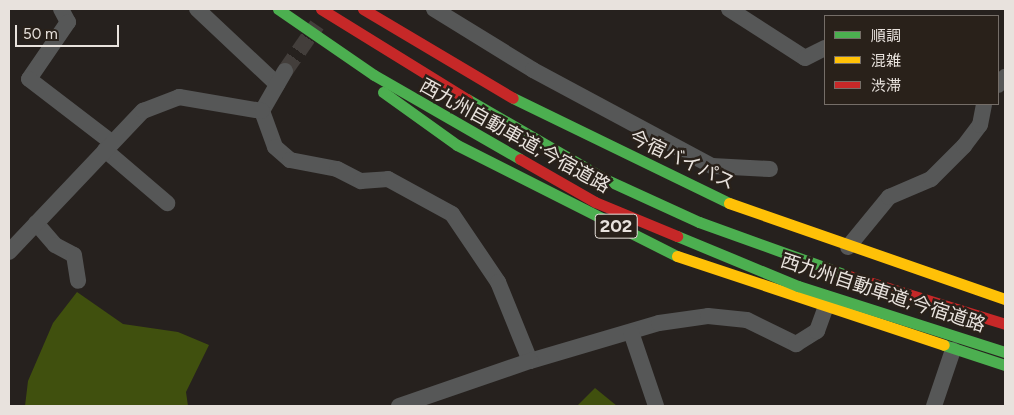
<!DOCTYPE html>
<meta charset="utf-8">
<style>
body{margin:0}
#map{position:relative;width:1014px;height:415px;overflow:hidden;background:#26211e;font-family:Figtree,"Noto Sans JP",sans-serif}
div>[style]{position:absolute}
.forest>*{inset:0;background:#40500e}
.street-tunnel>*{height:16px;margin-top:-8px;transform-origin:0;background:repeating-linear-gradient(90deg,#433e3b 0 16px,transparent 0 24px)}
.street>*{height:16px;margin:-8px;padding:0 8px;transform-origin:8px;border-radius:8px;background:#565757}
.fast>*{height:11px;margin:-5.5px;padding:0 5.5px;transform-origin:5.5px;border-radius:5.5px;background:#4caf50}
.slow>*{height:11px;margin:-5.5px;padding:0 5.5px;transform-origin:5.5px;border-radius:5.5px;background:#ffc107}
.jam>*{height:11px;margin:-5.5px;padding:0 5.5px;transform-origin:5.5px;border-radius:5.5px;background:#c62828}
.fast-bridge>*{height:11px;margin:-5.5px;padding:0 5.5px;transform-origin:5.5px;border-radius:5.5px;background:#4caf50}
.jam-bridge>*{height:11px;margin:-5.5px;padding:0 5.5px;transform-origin:5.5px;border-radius:5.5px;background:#c62828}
span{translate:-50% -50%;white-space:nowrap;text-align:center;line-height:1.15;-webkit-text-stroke:5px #29211a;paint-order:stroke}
.shield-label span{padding:1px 4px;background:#29211a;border:1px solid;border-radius:4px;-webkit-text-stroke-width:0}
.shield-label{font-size:18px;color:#e8e2dd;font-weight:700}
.street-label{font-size:19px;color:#e8e2dd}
.frame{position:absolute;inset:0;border:10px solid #e8e2dd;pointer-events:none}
.legend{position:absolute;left:824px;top:15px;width:175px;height:90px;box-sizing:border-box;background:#29211a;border:1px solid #756e68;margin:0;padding:6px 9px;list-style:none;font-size:15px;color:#e8e2dd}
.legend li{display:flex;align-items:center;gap:10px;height:25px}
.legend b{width:25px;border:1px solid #756e68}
.scale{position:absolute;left:15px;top:25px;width:104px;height:22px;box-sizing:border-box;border:2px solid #e8e2dd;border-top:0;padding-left:6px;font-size:15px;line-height:18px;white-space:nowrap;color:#e8e2dd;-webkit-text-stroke:4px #29211a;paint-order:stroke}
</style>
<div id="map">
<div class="forest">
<div style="clip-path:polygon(77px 292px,123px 324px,178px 332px,209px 345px,186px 392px,188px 406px,25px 406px,28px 381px,53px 323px)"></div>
<div style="clip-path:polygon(595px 388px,617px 406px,577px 406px)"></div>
</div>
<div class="street-tunnel">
<div style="left:285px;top:71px;width:56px;rotate:-55.2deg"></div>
</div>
<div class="street">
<div style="left:61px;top:9px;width:15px;rotate:62deg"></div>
<div style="left:68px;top:22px;width:69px;rotate:124.4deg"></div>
<div style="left:29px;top:79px;width:103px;rotate:37.5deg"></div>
<div style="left:197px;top:9px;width:110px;rotate:43.2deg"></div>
<div style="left:434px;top:9px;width:116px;rotate:31.6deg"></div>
<div style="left:533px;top:70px;width:203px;rotate:28.2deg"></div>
<div style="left:712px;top:166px;width:58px;rotate:3deg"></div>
<div style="left:729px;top:9px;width:90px;rotate:32.8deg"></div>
<div style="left:805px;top:58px;width:22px;rotate:-27deg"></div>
<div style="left:285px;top:71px;width:46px;rotate:119.9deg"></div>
<div style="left:262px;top:111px;width:38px;rotate:70deg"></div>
<div style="left:275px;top:147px;width:20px;rotate:41deg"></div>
<div style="left:290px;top:160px;width:48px;rotate:10.8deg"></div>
<div style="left:337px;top:169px;width:27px;rotate:27deg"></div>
<div style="left:361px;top:181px;width:27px;rotate:-4deg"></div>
<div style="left:388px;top:179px;width:73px;rotate:28.7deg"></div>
<div style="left:452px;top:214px;width:82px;rotate:55.9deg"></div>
<div style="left:498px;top:282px;width:85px;rotate:67.9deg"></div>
<div style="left:530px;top:361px;width:134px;rotate:-16.4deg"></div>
<div style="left:659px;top:323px;width:49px;rotate:-8.1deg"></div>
<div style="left:708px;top:316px;width:39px;rotate:6deg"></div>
<div style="left:747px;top:320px;width:55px;rotate:26.1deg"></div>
<div style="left:796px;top:344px;width:25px;rotate:-32deg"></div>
<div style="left:817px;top:331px;width:23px;rotate:-70deg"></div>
<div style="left:998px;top:85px;width:11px;rotate:-49deg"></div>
<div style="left:105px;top:150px;width:82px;rotate:40.5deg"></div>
<div style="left:36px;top:223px;width:29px;rotate:49deg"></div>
<div style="left:55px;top:245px;width:21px;rotate:28deg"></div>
<div style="left:74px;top:255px;width:26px;rotate:81deg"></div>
<div style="left:848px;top:247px;width:65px;rotate:-50.6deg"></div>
<div style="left:889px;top:197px;width:46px;rotate:-23.2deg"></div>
<div style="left:931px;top:179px;width:47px;rotate:-45deg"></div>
<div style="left:964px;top:146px;width:26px;rotate:-53deg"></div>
<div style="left:980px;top:125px;width:21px;rotate:-79deg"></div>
<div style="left:9px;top:252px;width:195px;rotate:-46.5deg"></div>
<div style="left:143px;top:111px;width:39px;rotate:-21deg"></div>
<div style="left:179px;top:97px;width:84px;rotate:9.6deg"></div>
<div style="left:631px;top:332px;width:78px;rotate:71.3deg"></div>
<div style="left:399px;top:406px;width:139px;rotate:-19deg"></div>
<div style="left:934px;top:406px;width:59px;rotate:-71.3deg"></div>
</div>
<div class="fast">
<div style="left:383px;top:92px;width:91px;rotate:35.6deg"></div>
<div style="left:457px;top:145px;width:246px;rotate:26.8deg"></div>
<div style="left:513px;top:98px;width:240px;rotate:25.9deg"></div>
<div style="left:944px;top:345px;width:64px;rotate:18.2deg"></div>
</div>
<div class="slow">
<div style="left:729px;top:203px;width:292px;rotate:19.2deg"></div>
<div style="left:677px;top:256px;width:281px;rotate:18.4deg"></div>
</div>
<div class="jam">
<div style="left:363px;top:9px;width:174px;rotate:30.7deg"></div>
</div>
<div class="fast-bridge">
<div style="left:278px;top:9px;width:116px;rotate:34.5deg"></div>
<div style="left:374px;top:75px;width:168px;rotate:29.9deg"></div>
<div style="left:467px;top:99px;width:162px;rotate:30.1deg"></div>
<div style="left:607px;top:180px;width:101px;rotate:24.5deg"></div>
<div style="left:699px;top:222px;width:156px;rotate:19.8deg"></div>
<div style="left:677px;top:236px;width:131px;rotate:22.5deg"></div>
<div style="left:798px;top:286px;width:217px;rotate:17.7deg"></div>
</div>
<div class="jam-bridge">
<div style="left:321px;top:9px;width:172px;rotate:31.7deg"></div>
<div style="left:520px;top:159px;width:86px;rotate:29.8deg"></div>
<div style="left:595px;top:202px;width:89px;rotate:22.5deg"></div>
<div style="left:846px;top:275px;width:166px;rotate:17.1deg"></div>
</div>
<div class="shield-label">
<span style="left:616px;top:226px">202</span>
</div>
<div class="street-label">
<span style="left:515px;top:136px;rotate:29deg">西九州自動車道;今宿道路</span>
<span style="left:682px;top:160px;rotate:25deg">今宿バイパス</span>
<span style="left:883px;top:293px;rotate:18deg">西九州自動車道;今宿道路</span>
</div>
<div class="frame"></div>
<ul class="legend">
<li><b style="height:6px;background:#4caf50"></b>順調</li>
<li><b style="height:6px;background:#ffc107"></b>混雑</li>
<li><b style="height:6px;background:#c62828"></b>渋滞</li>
</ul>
<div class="scale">50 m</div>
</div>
